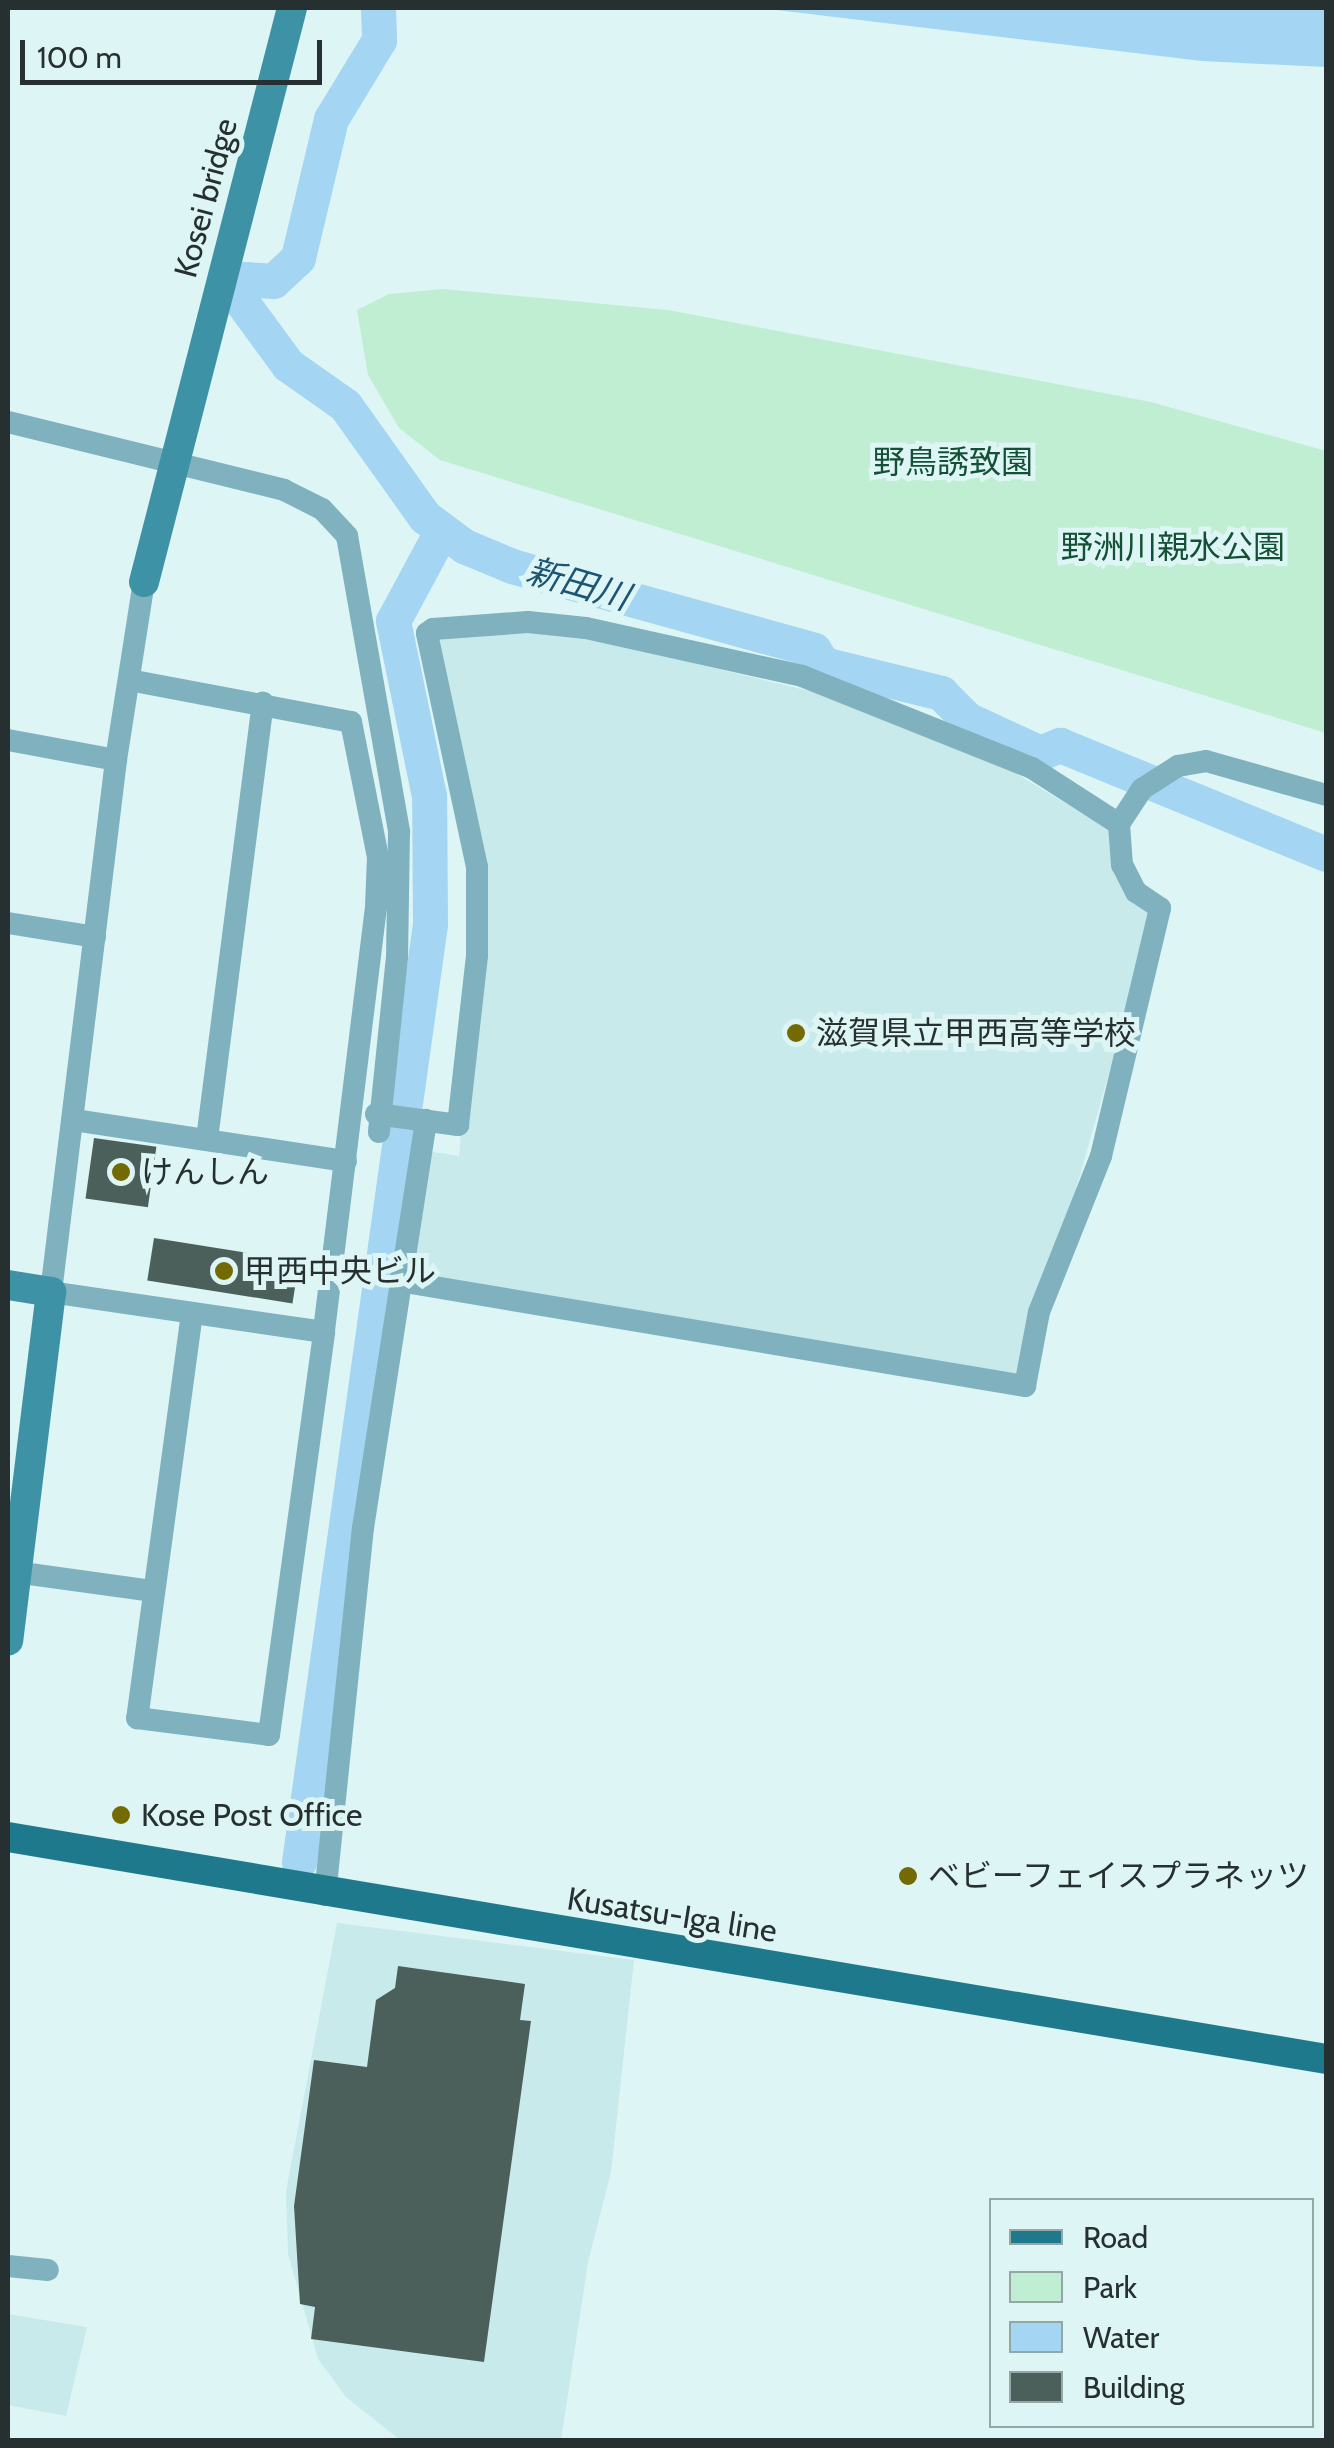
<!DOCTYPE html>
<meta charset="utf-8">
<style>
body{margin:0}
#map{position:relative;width:1334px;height:2448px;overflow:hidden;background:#ddf5f5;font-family:Cabin,"Noto Sans JP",sans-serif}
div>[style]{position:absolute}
.built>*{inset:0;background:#c9eaeb}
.green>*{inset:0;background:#bfeed2}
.water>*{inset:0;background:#a4d5f2}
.river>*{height:35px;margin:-17.5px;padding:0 17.5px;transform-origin:17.5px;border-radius:17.5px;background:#a4d5f2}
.building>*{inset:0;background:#4c605b;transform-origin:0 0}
.street>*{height:22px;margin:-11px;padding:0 11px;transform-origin:11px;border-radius:11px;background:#7fb1bf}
.secondary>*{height:30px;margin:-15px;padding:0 15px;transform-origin:15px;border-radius:15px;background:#3e92a6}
.primary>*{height:30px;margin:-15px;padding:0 15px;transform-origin:15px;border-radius:15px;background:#1f798c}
.dots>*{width:28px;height:28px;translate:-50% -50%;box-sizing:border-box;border:5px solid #ddf5f5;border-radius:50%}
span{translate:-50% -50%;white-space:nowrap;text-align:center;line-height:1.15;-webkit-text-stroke:10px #ddf5f5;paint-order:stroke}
.street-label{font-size:32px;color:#273030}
.park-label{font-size:32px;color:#145035}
.poi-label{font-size:32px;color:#273030}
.left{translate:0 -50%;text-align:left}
.water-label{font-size:35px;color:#1b5573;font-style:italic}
.frame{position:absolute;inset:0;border:10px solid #273030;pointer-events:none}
.legend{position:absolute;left:989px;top:2198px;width:325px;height:230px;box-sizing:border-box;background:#ddf5f5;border:2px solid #94a6a6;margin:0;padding:12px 18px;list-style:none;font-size:30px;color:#273030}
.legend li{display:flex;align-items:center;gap:20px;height:50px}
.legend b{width:50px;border:2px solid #94a6a6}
.scale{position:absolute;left:20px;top:40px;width:302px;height:45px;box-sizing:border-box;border:5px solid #273030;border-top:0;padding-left:12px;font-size:30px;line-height:35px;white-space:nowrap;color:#273030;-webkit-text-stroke:8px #ddf5f5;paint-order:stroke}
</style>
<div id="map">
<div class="built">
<div style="clip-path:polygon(533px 624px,826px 695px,1010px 770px,1108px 829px,1114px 861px,1154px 915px,1023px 1375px,422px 1274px,410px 1263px,427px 1151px,459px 1156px,479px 908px,428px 632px)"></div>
<div style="clip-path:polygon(337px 1923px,634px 1960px,611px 2172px,588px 2262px,561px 2440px,400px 2440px,346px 2397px,318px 2359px,288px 2254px,286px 2191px)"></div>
<div style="clip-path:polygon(8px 2314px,87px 2327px,66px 2416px,8px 2405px)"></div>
</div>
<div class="green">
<div style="clip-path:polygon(443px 289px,668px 310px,1151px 402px,1326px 451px,1326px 733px,440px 460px,399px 428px,368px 375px,357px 310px,389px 294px)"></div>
</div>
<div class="water">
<div style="clip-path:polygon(759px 8px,1326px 8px,1326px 67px,1202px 61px)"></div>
</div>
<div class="river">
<div style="left:378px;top:8px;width:32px;rotate:88deg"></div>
<div style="left:379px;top:40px;width:92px;rotate:121.3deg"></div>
<div style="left:331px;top:119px;width:143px;rotate:103.4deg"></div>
<div style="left:298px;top:258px;width:34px;rotate:137deg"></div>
<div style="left:273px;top:281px;width:27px;rotate:-176deg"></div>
<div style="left:246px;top:279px;width:20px;rotate:110deg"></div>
<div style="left:239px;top:298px;width:83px;rotate:53.8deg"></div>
<div style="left:288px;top:365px;width:70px;rotate:35.1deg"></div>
<div style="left:345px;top:405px;width:138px;rotate:54.5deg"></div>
<div style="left:425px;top:517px;width:49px;rotate:36.6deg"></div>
<div style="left:464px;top:546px;width:52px;rotate:22.6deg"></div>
<div style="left:512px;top:566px;width:313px;rotate:15.5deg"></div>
<div style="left:814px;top:650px;width:17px;rotate:57deg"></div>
<div style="left:823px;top:664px;width:122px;rotate:13.8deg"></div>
<div style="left:941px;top:693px;width:37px;rotate:45deg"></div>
<div style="left:967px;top:719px;width:81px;rotate:25deg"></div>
<div style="left:1040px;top:753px;width:22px;rotate:-22deg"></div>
<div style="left:1060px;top:745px;width:287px;rotate:22.3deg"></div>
<div style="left:299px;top:1862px;width:947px;rotate:-82.05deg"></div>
<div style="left:430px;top:924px;width:128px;rotate:-90.4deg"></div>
<div style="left:429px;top:796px;width:179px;rotate:-101.6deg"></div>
<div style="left:393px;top:621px;width:103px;rotate:-61.7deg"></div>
</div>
<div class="building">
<div style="left:94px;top:1138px;width:63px;height:61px;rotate:8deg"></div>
<div style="left:154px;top:1238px;width:147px;height:43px;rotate:9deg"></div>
<div style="clip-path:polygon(398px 1966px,525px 1984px,520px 2020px,531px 2021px,484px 2362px,311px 2339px,315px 2307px,300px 2304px,294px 2206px,314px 2060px,367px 2067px,376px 2000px,395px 1988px)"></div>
</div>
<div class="street">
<div style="left:8px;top:422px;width:284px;rotate:13.8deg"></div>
<div style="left:284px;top:490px;width:42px;rotate:26.6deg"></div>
<div style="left:322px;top:509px;width:37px;rotate:47deg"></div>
<div style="left:347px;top:536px;width:301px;rotate:80deg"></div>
<div style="left:399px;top:832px;width:125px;rotate:90.9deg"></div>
<div style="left:397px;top:957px;width:176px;rotate:95.9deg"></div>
<div style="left:129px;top:680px;width:226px;rotate:10.7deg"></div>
<div style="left:351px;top:722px;width:138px;rotate:78.7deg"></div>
<div style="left:378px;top:857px;width:50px;rotate:92.3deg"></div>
<div style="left:376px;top:907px;width:428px;rotate:97deg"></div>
<div style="left:324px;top:1332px;width:276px;rotate:-171.7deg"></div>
<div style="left:51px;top:1292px;width:536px;rotate:-83.03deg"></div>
<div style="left:116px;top:760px;width:180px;rotate:-81.1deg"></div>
<div style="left:8px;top:740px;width:110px;rotate:10.5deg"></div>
<div style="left:8px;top:923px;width:88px;rotate:9.1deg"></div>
<div style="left:376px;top:1114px;width:83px;rotate:7.6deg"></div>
<div style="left:458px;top:1125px;width:171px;rotate:-83.6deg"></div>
<div style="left:477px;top:955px;width:88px;rotate:-90deg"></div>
<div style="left:477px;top:867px;width:239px;rotate:-102.1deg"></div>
<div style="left:427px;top:633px;width:7px;rotate:-34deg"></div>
<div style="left:433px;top:629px;width:95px;rotate:-4.2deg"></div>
<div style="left:528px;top:622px;width:58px;rotate:5.9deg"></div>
<div style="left:586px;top:628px;width:221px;rotate:12.5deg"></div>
<div style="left:802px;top:676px;width:248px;rotate:21.8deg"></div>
<div style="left:1032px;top:768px;width:103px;rotate:32.8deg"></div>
<div style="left:74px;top:1120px;width:275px;rotate:8.6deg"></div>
<div style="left:207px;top:1139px;width:440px;rotate:-82.7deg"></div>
<div style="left:399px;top:1281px;width:635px;rotate:9.52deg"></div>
<div style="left:1025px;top:1386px;width:75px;rotate:-79.3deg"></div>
<div style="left:1039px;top:1312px;width:168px;rotate:-68.3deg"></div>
<div style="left:1101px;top:1156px;width:255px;rotate:-76.6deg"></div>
<div style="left:1160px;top:908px;width:29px;rotate:-146deg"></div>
<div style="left:1136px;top:892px;width:30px;rotate:-117deg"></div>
<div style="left:1122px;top:865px;width:41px;rotate:-94.2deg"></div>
<div style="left:1119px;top:824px;width:42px;rotate:-56.7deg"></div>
<div style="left:1142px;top:789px;width:43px;rotate:-32.6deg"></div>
<div style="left:1178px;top:766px;width:28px;rotate:-10deg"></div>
<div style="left:1206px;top:761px;width:125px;rotate:15.8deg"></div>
<div style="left:192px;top:1313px;width:409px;rotate:97.7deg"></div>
<div style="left:137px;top:1718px;width:133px;rotate:7.3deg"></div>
<div style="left:269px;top:1735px;width:407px;rotate:-82.2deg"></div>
<div style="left:8px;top:1571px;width:145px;rotate:7.9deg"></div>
<div style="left:325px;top:1895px;width:369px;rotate:-84.1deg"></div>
<div style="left:363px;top:1528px;width:413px;rotate:-81.2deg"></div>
<div style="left:8px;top:2266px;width:40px;rotate:5.7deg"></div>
</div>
<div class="secondary">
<div style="left:144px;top:582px;width:593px;rotate:-75.54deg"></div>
<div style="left:8px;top:1285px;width:44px;rotate:9.2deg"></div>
<div style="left:51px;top:1292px;width:351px;rotate:97deg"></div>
</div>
<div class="primary">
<div style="left:8px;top:1837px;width:1337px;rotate:9.56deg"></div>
</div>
<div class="dots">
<div style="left:796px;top:1033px;background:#746a03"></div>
<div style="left:121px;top:1172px;background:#746a03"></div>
<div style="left:224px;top:1271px;background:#746a03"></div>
<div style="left:121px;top:1815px;background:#746a03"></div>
<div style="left:908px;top:1876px;background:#746a03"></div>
</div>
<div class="street-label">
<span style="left:206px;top:198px;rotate:-75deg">Kosei bridge</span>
<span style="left:672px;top:1915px;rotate:9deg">Kusatsu-Iga line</span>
</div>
<div class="park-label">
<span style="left:953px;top:462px">野鳥誘致園</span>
<span style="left:1173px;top:547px">野洲川親水公園</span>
</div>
<div class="poi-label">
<span class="left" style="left:816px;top:1033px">滋賀県立甲西高等学校</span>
<span class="left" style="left:141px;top:1172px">けんしん</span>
<span class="left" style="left:244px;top:1271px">甲西中央ビル</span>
<span class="left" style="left:141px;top:1815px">Kose Post Office</span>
<span class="left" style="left:928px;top:1876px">ベビーフェイスプラネッツ</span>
</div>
<div class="water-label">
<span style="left:578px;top:584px;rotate:16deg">新田川</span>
</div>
<div class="frame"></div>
<ul class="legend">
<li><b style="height:12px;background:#1f798c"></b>Road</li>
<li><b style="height:28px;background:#bfeed2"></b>Park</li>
<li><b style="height:28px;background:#a4d5f2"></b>Water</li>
<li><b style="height:28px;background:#4c605b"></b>Building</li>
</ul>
<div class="scale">100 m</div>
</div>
